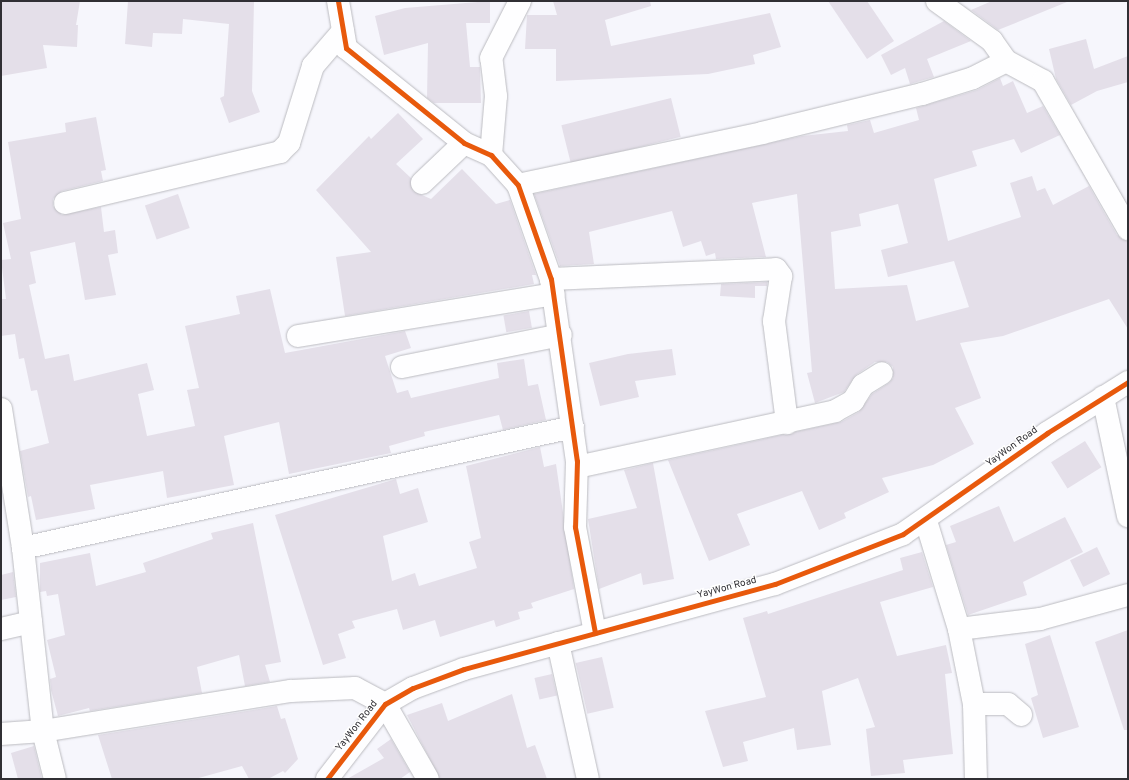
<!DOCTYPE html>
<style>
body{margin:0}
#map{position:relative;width:1129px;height:780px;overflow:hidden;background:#f6f6fc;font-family:Overpass,sans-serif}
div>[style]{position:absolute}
.building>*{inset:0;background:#e4dfe9;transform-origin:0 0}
.roads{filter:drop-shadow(0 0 1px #bbbbc0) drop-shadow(0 0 1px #bbbbc0)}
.street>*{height:22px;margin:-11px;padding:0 11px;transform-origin:11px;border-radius:11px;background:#fefeff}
.cycleway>*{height:5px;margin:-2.5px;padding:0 2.5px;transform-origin:2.5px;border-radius:2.5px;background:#e8590c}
span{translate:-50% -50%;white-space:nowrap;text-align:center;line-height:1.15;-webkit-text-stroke:3px #fff;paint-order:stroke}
.street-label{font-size:10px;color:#302f34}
.frame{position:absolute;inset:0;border:2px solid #302f34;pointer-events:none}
</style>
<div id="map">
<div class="building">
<div style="clip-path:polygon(1px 1px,80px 1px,76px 25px,78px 25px,77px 47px,43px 45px,47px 68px,1px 76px)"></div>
<div style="clip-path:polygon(128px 1px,254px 1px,252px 91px,260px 112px,229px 123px,220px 98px,224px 96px,229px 24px,183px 19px,182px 34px,153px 33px,152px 47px,125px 44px)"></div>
<div style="clip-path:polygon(490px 1px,490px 23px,466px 23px,470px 67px,480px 67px,481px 103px,434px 103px,427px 98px,428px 43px,384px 55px,375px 16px,405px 8px)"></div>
<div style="clip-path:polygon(553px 1px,650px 1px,651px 6px,605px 20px,611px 46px,770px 13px,781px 47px,753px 55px,755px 64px,708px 74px,556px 81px,556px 49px,525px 49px,527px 15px,557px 15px)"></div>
<div style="clip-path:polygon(828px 1px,867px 1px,894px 41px,867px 59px)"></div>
<div style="clip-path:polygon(992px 1px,1067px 1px,1067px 2px,998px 30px,971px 10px)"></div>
<div style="clip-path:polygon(944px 21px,971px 41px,927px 59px,934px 77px,910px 84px,905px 68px,891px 75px,881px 55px)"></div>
<div style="clip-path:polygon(1086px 39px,1094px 69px,1128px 56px,1128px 82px,1097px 91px,1071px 105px,1056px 79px,1049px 49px)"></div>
<div style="clip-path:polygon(evenodd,1000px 78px,1003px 86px,1013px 81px,1027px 113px,1043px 106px,1060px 135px,1021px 153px,1014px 139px,972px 151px,977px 166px,934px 179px,948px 241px,1021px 217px,1010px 183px,1032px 176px,1037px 191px,1045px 188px,1053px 205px,1089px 186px,1117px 235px,1128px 241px,1128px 329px,1109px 299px,1003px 336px,960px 343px,981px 398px,955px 408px,974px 444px,933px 465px,882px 478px,889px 492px,844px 513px,846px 518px,819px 530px,802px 491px,737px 514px,750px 545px,709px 561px,668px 460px,841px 422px,859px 412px,872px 394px,889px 383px,893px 378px,893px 367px,887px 362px,875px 362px,856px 375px,844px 392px,815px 403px,807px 373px,812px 372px,797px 194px,752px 203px,766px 257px,716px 259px,715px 253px,706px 256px,701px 241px,683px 247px,672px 211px,589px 232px,594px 264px,560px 266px,534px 194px,802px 136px,848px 131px,847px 125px,870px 120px,874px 133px,919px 120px,916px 108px,977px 90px,1000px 78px,898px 204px,908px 243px,881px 250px,888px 277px,954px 261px,969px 307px,916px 321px,907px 285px,835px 289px,831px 232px,861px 226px,859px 214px,898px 204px)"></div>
<div style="left:671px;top:98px;width:40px;height:113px;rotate:76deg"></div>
<div style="clip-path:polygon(398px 113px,423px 139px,396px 164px,411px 178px,413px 191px,431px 199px,462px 169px,496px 204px,510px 200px,536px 275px,532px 275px,534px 284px,345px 316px,336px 257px,371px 252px,316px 190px,369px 136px,371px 139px)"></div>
<div style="clip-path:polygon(96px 117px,106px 170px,101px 171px,103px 181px,62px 191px,53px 199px,53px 206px,62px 215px,101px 207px,104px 232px,115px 230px,118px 253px,108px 255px,116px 295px,85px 300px,75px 242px,30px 252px,36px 283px,29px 285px,45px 359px,69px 354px,74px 381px,147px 363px,154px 390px,138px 394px,147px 436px,195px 426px,187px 390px,199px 388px,185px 326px,240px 314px,236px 296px,270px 289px,285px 353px,405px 331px,411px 348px,385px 356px,397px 393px,408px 390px,411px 398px,499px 378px,497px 363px,524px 359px,528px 386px,538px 384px,546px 420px,503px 430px,499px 415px,424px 432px,425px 436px,389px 446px,391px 453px,289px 474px,279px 422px,224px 436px,234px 485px,167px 498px,163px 471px,90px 485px,95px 509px,36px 520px,31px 496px,28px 497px,20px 451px,49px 443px,37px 390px,31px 391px,24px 358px,19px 359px,15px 334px,1px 336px,1px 299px,6px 299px,1px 260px,11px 259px,3px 223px,21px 219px,8px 142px,66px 132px,65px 123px)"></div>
<div style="left:178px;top:194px;width:36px;height:35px;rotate:71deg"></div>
<div style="clip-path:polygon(767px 282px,767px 286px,755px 286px,755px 298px,720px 296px,721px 284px)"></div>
<div style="left:529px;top:311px;width:17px;height:26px;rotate:80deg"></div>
<div style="clip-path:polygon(672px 349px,676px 375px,635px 381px,639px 397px,600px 406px,589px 363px,628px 354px)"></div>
<div style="left:1085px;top:441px;width:31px;height:40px;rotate:58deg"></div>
<div style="clip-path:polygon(540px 447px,544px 467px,556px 464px,574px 589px,531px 603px,533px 608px,518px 612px,520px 619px,496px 627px,494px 620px,440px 637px,435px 620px,403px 630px,397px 609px,352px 621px,355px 628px,338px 634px,346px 658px,323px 665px,275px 515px,396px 479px,400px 494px,418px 488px,428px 522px,383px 536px,392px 581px,415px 573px,419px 586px,477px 568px,469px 542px,481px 538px,466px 466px)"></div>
<div style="clip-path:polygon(653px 463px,674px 579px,643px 585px,641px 573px,599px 589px,588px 519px,637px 508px,624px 470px)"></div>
<div style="clip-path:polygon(999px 506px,1014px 542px,1065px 517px,1083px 552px,1023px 582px,1027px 595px,968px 615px,946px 545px,956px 542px,950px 526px)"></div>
<div style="clip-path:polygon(253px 523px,281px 662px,265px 665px,270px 682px,245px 686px,239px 655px,197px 667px,202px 693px,90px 711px,89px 708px,58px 716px,51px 690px,50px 679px,56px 677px,47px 640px,65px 635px,58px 594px,47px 596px,46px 591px,40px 592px,40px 563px,90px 553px,96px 586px,146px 572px,143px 563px,213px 539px,211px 533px)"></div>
<div style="left:1097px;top:547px;width:30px;height:30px;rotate:64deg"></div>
<div style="clip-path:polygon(922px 552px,933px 587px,880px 602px,897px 656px,946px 645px,952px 673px,945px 674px,953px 754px,903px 760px,905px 773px,871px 776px,866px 729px,875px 727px,858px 678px,822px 691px,831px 745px,797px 750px,794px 728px,743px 742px,748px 761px,723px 767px,705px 711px,766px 697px,743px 618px,767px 611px,768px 614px,903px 570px,900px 558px)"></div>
<div style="clip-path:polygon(13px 572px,16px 597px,1px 600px,1px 575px)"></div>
<div style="clip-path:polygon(1128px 630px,1128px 730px,1124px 730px,1095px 642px)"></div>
<div style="clip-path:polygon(1050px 635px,1079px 727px,1043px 738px,1031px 698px,1038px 695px,1025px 644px)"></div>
<div style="left:602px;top:657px;width:52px;height:27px;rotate:77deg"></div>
<div style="left:552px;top:674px;width:22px;height:18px;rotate:77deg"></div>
<div style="clip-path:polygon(512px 694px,527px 748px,535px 745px,547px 779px,440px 779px,407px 715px,442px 703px,448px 721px)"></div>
<div style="clip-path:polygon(277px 706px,281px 719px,285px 718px,298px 759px,285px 773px,283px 771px,268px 779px,249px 779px,242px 766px,195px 779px,112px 779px,98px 735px)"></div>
<div style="clip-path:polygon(391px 739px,410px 772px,400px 779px,347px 779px,384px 758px,377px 749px)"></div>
<div style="clip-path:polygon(34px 746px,42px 779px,18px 779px,11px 753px)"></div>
</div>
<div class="roads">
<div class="street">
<div style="left:338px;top:1px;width:48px;rotate:80.3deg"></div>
<div style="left:346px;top:48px;width:151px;rotate:38.8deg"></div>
<div style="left:464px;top:143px;width:30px;rotate:24deg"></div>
<div style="left:491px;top:155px;width:40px;rotate:48deg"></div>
<div style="left:518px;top:185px;width:100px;rotate:70.7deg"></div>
<div style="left:551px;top:279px;width:184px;rotate:81.9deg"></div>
<div style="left:577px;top:461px;width:66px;rotate:91.7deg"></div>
<div style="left:575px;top:527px;width:108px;rotate:79.3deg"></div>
<div style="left:937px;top:1px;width:68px;rotate:36deg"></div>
<div style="left:992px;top:41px;width:24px;rotate:55deg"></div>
<div style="left:1006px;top:61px;width:42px;rotate:28.4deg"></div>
<div style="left:1043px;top:81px;width:171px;rotate:60.1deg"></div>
<div style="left:491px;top:155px;width:59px;rotate:-85.2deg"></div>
<div style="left:496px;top:96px;width:38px;rotate:-97deg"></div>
<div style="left:491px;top:58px;width:64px;rotate:-63deg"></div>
<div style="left:422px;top:183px;width:58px;rotate:-43.6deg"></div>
<div style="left:518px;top:185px;width:249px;rotate:-12deg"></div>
<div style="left:762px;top:133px;width:165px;rotate:-13.7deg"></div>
<div style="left:922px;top:94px;width:53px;rotate:-17.4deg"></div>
<div style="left:973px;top:78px;width:37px;rotate:-27deg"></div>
<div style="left:65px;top:203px;width:221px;rotate:-13.3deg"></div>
<div style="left:280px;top:152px;width:13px;rotate:-45deg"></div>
<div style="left:289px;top:143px;width:81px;rotate:-72.7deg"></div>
<div style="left:313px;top:66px;width:46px;rotate:-49.4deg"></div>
<div style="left:551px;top:279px;width:225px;rotate:-2.5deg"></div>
<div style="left:776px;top:269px;width:9px;rotate:54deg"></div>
<div style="left:781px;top:276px;width:46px;rotate:98.8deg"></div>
<div style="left:774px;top:321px;width:103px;rotate:82.7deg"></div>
<div style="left:298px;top:336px;width:259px;rotate:-9.3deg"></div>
<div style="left:402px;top:367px;width:162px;rotate:-11.4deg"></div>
<div style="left:1103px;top:397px;width:122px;rotate:78.1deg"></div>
<div style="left:1px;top:409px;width:141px;rotate:81deg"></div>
<div style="left:23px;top:548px;width:184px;rotate:83.8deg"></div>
<div style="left:43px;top:731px;width:49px;rotate:76deg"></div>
<div style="left:577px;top:467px;width:264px;rotate:-12.2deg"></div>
<div style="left:835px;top:411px;width:21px;rotate:-29deg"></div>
<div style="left:853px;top:401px;width:19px;rotate:-58deg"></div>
<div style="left:863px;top:385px;width:22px;rotate:-32deg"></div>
<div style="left:926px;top:521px;width:113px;rotate:73deg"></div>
<div style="left:959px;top:629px;width:76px;rotate:78.7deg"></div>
<div style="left:974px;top:704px;width:75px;rotate:88.5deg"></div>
<div style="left:23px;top:548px;width:563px;rotate:-12.41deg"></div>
<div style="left:1px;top:629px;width:31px;rotate:-13deg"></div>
<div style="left:959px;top:629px;width:82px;rotate:-7deg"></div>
<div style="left:1040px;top:619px;width:91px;rotate:-15.3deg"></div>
<div style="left:558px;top:643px;width:139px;rotate:77.6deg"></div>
<div style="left:974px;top:704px;width:34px"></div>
<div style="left:1008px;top:704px;width:17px;rotate:40deg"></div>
<div style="left:1px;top:734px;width:42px;rotate:-4.1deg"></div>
<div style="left:43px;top:731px;width:251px;rotate:-9.2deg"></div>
<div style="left:291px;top:691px;width:64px;rotate:-2.7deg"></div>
<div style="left:355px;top:688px;width:34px;rotate:28deg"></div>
<div style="left:385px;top:704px;width:86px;rotate:60.2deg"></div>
<div style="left:327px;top:779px;width:95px;rotate:-52.3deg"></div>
<div style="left:385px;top:704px;width:32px;rotate:-30deg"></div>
<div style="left:413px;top:688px;width:54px;rotate:-20.4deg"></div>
<div style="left:464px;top:669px;width:322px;rotate:-15.3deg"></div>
<div style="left:775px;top:584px;width:137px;rotate:-21.3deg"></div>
<div style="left:903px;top:534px;width:176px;rotate:-35deg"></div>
<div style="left:1047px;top:433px;width:96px;rotate:-32.2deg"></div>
</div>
</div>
<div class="cycleway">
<div style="left:338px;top:1px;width:48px;rotate:80.3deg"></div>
<div style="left:346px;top:48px;width:151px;rotate:38.8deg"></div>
<div style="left:464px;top:143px;width:30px;rotate:24deg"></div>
<div style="left:491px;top:155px;width:40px;rotate:48deg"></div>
<div style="left:518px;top:185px;width:100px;rotate:70.7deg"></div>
<div style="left:551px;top:279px;width:184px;rotate:81.9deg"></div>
<div style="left:577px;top:461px;width:66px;rotate:91.7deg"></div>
<div style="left:575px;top:527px;width:108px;rotate:79.3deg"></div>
<div style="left:327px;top:779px;width:95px;rotate:-52.3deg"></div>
<div style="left:385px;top:704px;width:32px;rotate:-30deg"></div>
<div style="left:413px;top:688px;width:54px;rotate:-20.4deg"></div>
<div style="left:464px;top:669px;width:322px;rotate:-15.3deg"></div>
<div style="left:775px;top:584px;width:137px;rotate:-21.3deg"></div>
<div style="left:903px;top:534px;width:176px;rotate:-35deg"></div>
<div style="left:1047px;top:433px;width:96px;rotate:-32.2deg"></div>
</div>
<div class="street-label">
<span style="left:1012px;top:447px;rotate:-36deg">YayWon Road</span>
<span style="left:727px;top:588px;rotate:-15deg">YayWon Road</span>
<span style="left:357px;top:726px;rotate:-52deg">YayWon Road</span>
</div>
<div class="frame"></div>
</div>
